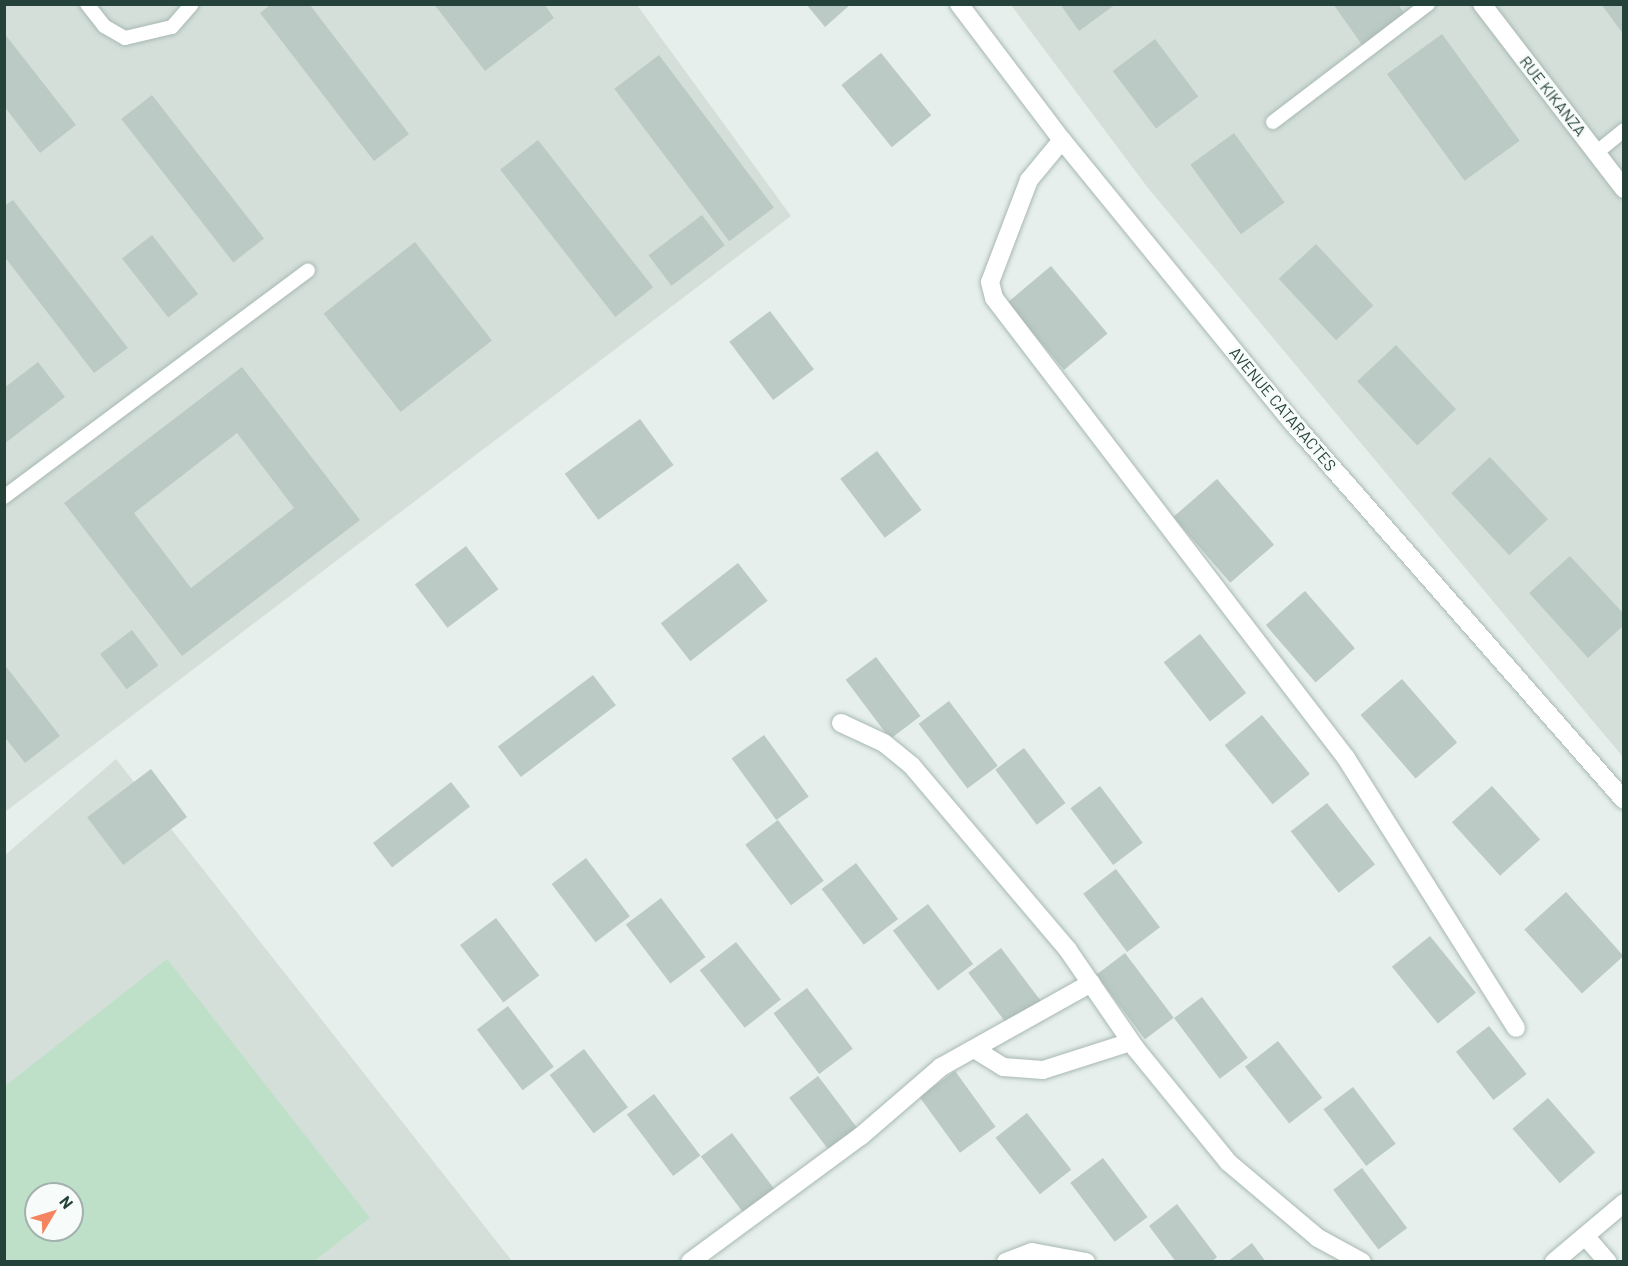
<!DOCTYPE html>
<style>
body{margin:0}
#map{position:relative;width:1628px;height:1266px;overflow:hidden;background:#e6efeb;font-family:Barlow,sans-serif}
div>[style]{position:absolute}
.built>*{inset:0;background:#d4dfda}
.green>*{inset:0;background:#bfe0c8}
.building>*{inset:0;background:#bbcac4;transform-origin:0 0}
.roads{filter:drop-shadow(0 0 2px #a8b8b2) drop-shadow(0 0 2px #a8b8b2)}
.service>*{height:14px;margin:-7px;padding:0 7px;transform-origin:7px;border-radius:7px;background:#fff}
.minor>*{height:18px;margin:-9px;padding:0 9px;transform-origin:9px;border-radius:9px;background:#fff}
.tertiary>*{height:18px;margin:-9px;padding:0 9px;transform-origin:9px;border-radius:9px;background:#fff}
span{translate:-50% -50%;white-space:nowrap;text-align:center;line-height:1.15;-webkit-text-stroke:6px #f7fbf9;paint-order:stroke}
.street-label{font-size:16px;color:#24423a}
.frame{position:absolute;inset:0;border:6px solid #24423a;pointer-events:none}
.north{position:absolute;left:24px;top:1182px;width:60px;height:60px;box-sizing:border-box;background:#f7fbf9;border:2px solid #a3b1ad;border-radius:50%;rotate:52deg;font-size:16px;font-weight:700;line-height:24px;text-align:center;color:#24423a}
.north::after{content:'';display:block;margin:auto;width:21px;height:27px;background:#f4845f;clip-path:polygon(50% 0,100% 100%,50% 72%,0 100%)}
</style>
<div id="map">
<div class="built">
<div style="clip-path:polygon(5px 5px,637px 5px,791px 216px,5px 812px)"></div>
<div style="clip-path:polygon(1011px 5px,1623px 5px,1623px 757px,1148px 188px)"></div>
<div style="clip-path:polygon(evenodd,116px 759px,512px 1261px,5px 1261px,4px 856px,116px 759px,36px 1194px,72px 1194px,72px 1230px,36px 1230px,36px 1194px)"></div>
</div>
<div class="green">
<div style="clip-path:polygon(evenodd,167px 959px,370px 1218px,314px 1261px,5px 1261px,5px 1086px,167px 959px,36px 1194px,72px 1194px,72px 1230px,36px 1230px,36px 1194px)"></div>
</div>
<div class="building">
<div style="clip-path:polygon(434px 4px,544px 4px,554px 18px,485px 71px)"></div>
<div style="clip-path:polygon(806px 4px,851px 4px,825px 27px)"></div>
<div style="clip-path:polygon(1060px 4px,1116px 4px,1079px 31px)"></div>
<div style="clip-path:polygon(1333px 4px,1398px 4px,1407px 18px,1365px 49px)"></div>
<div style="clip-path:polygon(1601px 4px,1624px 4px,1624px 35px)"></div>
<div style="clip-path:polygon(270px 5px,310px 5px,409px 134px,374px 161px,260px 13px)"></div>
<div style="clip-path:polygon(4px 33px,76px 125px,40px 153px,4px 106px)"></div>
<div style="left:1442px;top:34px;width:132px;height:68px;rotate:54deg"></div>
<div style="left:1155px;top:39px;width:72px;height:53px;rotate:53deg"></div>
<div style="left:881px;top:53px;width:80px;height:51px;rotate:51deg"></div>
<div style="left:659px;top:55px;width:191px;height:56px;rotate:53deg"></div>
<div style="left:152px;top:95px;width:182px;height:39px;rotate:52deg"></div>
<div style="left:1234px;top:133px;width:86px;height:54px;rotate:54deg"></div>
<div style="left:538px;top:140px;width:187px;height:48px;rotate:52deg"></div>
<div style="clip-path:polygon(13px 200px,128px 348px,94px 373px,4px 256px,4px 206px)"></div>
<div style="left:702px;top:215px;width:38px;height:67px;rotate:53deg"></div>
<div style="left:152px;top:235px;width:75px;height:38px;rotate:52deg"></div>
<div style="left:415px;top:242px;width:125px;height:116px;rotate:52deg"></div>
<div style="left:1316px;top:244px;width:84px;height:51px;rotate:47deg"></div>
<div style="left:1051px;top:266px;width:88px;height:57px;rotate:50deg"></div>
<div style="left:770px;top:311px;width:73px;height:51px;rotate:53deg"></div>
<div style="left:1396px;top:345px;width:88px;height:53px;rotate:47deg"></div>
<div style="clip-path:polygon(38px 362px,65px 397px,4px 444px,4px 388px)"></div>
<div style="clip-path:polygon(evenodd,242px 367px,360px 520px,182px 656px,64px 503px,242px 367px,237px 433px,294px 508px,191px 588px,134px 513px,237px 433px)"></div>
<div style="left:640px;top:419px;width:57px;height:93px;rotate:54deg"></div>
<div style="left:877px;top:451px;width:74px;height:46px;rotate:53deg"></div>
<div style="left:1490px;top:457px;width:85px;height:53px;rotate:47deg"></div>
<div style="left:1217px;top:479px;width:87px;height:58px;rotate:49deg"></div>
<div style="left:466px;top:546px;width:54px;height:64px;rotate:53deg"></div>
<div style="clip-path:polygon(1570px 556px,1624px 614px,1624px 625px,1588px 658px,1529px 593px)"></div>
<div style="left:738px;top:563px;width:48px;height:98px;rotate:52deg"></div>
<div style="left:1305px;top:591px;width:76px;height:52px;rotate:49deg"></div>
<div style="left:132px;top:630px;width:44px;height:40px;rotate:53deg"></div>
<div style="left:1200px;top:634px;width:75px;height:46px;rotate:52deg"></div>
<div style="left:876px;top:657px;width:74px;height:38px;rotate:53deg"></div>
<div style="clip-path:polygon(4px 664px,60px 736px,25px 763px,4px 736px)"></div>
<div style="left:593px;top:675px;width:38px;height:119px;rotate:53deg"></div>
<div style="left:1402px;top:679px;width:84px;height:55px;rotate:49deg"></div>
<div style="left:949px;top:701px;width:81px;height:38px;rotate:53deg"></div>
<div style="left:1262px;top:715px;width:76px;height:48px;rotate:51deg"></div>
<div style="left:764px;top:735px;width:76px;height:40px;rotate:54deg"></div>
<div style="left:1024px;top:748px;width:69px;height:36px;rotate:53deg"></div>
<div style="left:151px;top:769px;width:60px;height:80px;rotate:53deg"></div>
<div style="left:451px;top:782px;width:31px;height:99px;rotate:52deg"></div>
<div style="left:1100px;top:786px;width:71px;height:37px;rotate:53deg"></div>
<div style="left:1492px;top:786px;width:72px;height:54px;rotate:48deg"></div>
<div style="left:1327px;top:803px;width:78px;height:46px;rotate:52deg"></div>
<div style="left:778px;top:820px;width:76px;height:41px;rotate:53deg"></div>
<div style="left:586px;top:858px;width:73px;height:43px;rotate:53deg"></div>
<div style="left:856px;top:863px;width:70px;height:43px;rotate:53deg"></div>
<div style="left:1116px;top:869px;width:73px;height:41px;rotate:53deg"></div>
<div style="left:1566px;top:892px;width:86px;height:56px;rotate:48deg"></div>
<div style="left:661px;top:898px;width:74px;height:44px;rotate:53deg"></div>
<div style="left:928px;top:904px;width:75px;height:44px;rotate:53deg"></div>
<div style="left:496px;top:918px;width:72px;height:45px;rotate:53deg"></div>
<div style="left:1430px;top:936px;width:73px;height:49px;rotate:51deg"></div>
<div style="left:736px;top:942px;width:73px;height:46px;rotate:52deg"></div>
<div style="left:1001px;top:948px;width:71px;height:41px;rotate:53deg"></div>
<div style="left:1125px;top:953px;width:81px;height:36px;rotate:53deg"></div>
<div style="left:807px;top:988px;width:76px;height:42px;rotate:53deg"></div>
<div style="left:1202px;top:997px;width:76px;height:35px;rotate:53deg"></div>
<div style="left:508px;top:1006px;width:76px;height:39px;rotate:53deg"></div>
<div style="left:1489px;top:1026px;width:61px;height:42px;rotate:52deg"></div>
<div style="left:1278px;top:1041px;width:72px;height:42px;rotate:52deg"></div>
<div style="left:584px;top:1049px;width:73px;height:43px;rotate:53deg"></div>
<div style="left:955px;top:1071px;width:69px;height:44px;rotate:54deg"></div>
<div style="left:818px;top:1076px;width:73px;height:36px;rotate:53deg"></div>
<div style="left:1353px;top:1087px;width:71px;height:37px;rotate:53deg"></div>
<div style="left:654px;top:1094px;width:77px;height:34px;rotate:53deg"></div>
<div style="left:1548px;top:1098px;width:72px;height:47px;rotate:49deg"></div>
<div style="left:1027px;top:1113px;width:72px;height:40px;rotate:52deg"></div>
<div style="left:732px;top:1133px;width:74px;height:39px;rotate:53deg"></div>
<div style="left:1103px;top:1158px;width:74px;height:41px;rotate:53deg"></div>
<div style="left:1362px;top:1168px;width:75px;height:36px;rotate:53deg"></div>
<div style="clip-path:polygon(1177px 1204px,1217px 1257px,1211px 1262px,1176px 1262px,1149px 1226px)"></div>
<div style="clip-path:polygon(1252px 1243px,1266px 1262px,1227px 1262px)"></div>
</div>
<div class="roads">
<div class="service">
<div style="left:87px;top:4px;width:28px;rotate:52deg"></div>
<div style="left:104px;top:26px;width:24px;rotate:30deg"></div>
<div style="left:125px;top:38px;width:48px;rotate:-13.2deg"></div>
<div style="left:172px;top:27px;width:30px;rotate:-49deg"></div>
<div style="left:1273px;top:122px;width:195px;rotate:-37.3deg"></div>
<div style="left:1597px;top:152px;width:35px;rotate:-39deg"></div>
<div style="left:4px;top:497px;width:379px;rotate:-36.7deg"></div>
</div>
<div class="minor">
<div style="left:1482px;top:4px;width:233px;rotate:52.5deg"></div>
<div style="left:1062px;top:140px;width:52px;rotate:129.5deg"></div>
<div style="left:1029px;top:180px;width:109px;rotate:110.9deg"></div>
<div style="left:990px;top:282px;width:16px;rotate:76deg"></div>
<div style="left:994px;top:298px;width:579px;rotate:52.58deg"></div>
<div style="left:1346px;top:758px;width:319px;rotate:57.8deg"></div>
<div style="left:841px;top:723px;width:47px;rotate:24.9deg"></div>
<div style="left:884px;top:743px;width:36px;rotate:39deg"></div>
<div style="left:912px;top:766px;width:241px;rotate:49.7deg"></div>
<div style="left:1068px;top:950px;width:120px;rotate:55.5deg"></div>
<div style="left:1136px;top:1049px;width:146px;rotate:50.8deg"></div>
<div style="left:1228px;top:1162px;width:118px;rotate:40.2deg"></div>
<div style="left:1318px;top:1238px;width:50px;rotate:28.6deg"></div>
<div style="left:976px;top:1050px;width:32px;rotate:32deg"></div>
<div style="left:1003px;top:1067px;width:40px;rotate:4.3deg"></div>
<div style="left:1043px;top:1070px;width:92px;rotate:-17.7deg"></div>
<div style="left:1586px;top:1237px;width:33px;rotate:49deg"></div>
<div style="left:690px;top:1262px;width:212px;rotate:-36.4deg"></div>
<div style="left:861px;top:1136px;width:106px;rotate:-40.8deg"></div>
<div style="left:941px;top:1067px;width:172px;rotate:-29.2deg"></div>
<div style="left:1006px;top:1262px;width:28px;rotate:-21deg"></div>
<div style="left:1032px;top:1252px;width:55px;rotate:10.5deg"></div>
<div style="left:1554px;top:1262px;width:92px;rotate:-40.1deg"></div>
</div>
<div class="tertiary">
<div style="left:959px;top:4px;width:171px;rotate:52.9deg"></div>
<div style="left:1062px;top:140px;width:367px;rotate:50.8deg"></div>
<div style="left:1294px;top:424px;width:500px;rotate:48.73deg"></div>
</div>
</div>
<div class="street-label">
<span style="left:1553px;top:96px;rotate:52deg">RUE KIKANZA</span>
<span style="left:1283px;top:409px;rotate:50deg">AVENUE CATARACTES</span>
</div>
<div class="frame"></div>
<div class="north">N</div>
</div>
